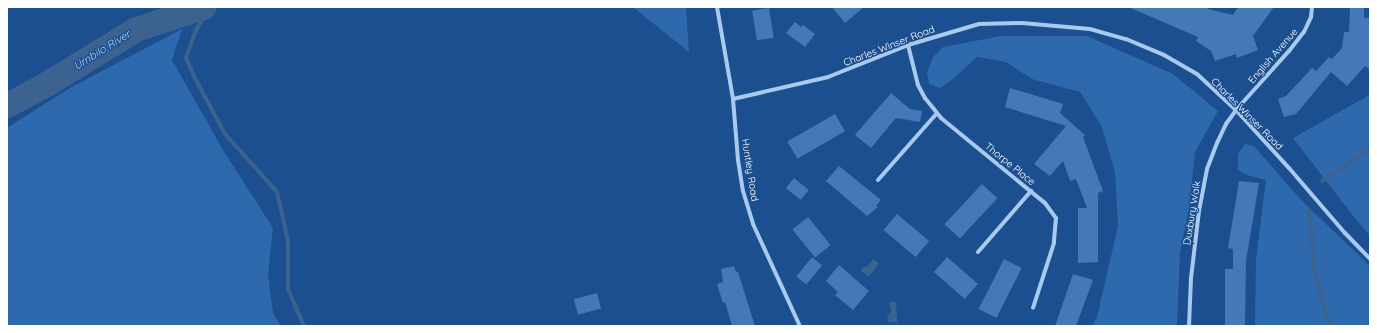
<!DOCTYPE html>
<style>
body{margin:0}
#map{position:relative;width:1377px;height:333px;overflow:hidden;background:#1b4f8f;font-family:Quicksand,sans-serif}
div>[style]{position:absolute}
.green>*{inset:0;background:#2e69ad}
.water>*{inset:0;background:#3c6290}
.stream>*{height:4px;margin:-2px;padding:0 2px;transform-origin:2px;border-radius:2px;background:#3c6290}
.river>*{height:25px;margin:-12.5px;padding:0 12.5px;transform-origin:12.5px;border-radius:12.5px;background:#3c6290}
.building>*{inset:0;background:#4478b7;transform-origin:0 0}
.street>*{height:4px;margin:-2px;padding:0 2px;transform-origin:2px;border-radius:2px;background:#a9c9ee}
span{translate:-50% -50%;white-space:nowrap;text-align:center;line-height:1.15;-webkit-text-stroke:3px #1b4f8f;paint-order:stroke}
.street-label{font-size:10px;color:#fff}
.water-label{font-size:11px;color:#b5d3f5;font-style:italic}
.frame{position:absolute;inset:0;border:8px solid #fff;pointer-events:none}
</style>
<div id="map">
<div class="green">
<div style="clip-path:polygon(633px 7px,686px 7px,689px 52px,649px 20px)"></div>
<div style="clip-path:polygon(182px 29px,172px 60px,223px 150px,273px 228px,268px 275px,273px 313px,281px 326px,7px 326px,7px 128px,70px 88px)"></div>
<div style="clip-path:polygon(1001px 36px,1087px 36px,1173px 74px,1218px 111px,1195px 152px,1189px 209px,1180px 253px,1177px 326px,1092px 326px,1097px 317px,1118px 226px,1115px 172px,1101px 125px,1080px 92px,1032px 79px,1006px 62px,977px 57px,952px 80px,940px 88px,929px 84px,927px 72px,933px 57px,943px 47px)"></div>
<div style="clip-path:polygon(1370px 93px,1370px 236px,1354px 217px,1293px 138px,1366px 97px)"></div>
<div style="clip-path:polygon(1245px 144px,1254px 146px,1301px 200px,1370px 266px,1370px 326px,1255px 326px,1256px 260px,1266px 180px,1247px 175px,1238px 170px,1238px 154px)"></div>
</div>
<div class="water">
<div style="clip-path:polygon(873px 259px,879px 263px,869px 277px,861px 271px,862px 268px,868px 266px)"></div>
<div style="clip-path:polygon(889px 302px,896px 302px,897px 322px,889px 322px,887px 318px,891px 311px)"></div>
</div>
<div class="stream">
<div style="left:210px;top:7px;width:27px;rotate:121deg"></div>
<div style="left:196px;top:30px;width:30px;rotate:110deg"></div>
<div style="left:186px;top:58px;width:24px;rotate:66deg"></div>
<div style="left:196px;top:80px;width:61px;rotate:61.8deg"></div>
<div style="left:225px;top:134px;width:78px;rotate:48.1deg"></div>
<div style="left:277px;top:192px;width:50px;rotate:77.3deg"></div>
<div style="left:288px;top:241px;width:48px;rotate:90deg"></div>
<div style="left:288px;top:289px;width:40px;rotate:66.6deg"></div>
<div style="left:1322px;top:181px;width:58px;rotate:-33.7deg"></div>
<div style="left:1309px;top:210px;width:63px;rotate:84.6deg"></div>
<div style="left:1315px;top:273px;width:55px;rotate:74.2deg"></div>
</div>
<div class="river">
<div style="left:7px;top:105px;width:44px;rotate:-28.3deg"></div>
<div style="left:46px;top:84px;width:105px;rotate:-31.4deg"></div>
<div style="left:136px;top:29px;width:71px;rotate:-18.2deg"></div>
</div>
<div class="building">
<div style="clip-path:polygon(832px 7px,864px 7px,845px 23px)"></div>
<div style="clip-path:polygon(1128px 7px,1209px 7px,1208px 9px,1233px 15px,1238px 7px,1274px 7px,1253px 36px,1258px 50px,1237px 58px,1236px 54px,1215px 61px,1211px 51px,1196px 41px,1198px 37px)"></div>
<div style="clip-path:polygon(1350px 7px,1364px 7px,1364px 18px,1370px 18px,1370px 70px,1365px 66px,1347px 86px,1331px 72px,1296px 114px,1284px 117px,1278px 99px,1286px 96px,1312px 68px,1316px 71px,1329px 57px,1332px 59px,1342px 48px,1344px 32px,1349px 32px)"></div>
<div style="left:769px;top:8px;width:30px;height:17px;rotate:81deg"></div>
<div style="clip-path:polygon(795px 22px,801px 27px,803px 25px,815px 34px,805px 47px,786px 33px)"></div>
<div style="clip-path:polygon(1010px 88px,1063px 104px,1060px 113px,1085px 135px,1083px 137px,1103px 191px,1098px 193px,1098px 262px,1078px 263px,1078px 208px,1087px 208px,1076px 179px,1070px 181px,1063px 161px,1050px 176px,1034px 164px,1066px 126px,1005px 107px)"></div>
<div style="clip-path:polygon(891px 93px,910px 109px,922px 111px,920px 122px,896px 118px,871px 148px,855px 135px)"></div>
<div style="left:835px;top:114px;width:20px;height:55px;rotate:60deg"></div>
<div style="clip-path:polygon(839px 166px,881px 200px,876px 206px,878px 207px,867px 216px,826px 181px)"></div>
<div style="left:794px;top:178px;width:19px;height:13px;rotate:39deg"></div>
<div style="clip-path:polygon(1239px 181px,1259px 183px,1246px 261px,1245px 326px,1225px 326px,1225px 269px,1233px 269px,1233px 249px,1228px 248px)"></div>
<div style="left:982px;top:184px;width:21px;height:55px;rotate:43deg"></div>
<div style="left:897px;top:214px;width:42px;height:21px;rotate:40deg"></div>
<div style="left:808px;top:217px;width:36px;height:20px;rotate:51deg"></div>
<div style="left:812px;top:257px;width:13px;height:25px;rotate:39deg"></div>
<div style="left:947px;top:257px;width:41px;height:20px;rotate:41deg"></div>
<div style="left:1004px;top:259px;width:20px;height:56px;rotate:27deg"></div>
<div style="clip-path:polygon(839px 265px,869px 291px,853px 310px,835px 295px,838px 292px,826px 281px)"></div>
<div style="clip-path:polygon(734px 266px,736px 272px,738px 272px,755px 326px,732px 326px,725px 302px,723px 303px,717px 284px,723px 282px,721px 269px)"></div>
<div style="clip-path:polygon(1073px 274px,1093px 280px,1076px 326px,1055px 326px)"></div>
<div style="left:597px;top:293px;width:16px;height:24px;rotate:75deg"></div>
</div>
<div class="street">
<div style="left:717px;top:7px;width:93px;rotate:80.1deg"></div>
<div style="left:733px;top:99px;width:61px;rotate:85.3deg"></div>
<div style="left:738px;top:160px;width:31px;rotate:81deg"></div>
<div style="left:743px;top:191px;width:34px;rotate:73deg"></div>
<div style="left:753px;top:224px;width:112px;rotate:65.3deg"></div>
<div style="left:908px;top:45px;width:41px;rotate:76deg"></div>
<div style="left:918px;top:85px;width:15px;rotate:62deg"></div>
<div style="left:925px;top:98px;width:26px;rotate:51deg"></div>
<div style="left:941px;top:118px;width:134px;rotate:39.3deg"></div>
<div style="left:1045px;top:203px;width:19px;rotate:54deg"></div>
<div style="left:1056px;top:218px;width:25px;rotate:95deg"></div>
<div style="left:1054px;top:243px;width:68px;rotate:107.9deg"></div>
<div style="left:733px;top:99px;width:98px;rotate:-13deg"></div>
<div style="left:828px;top:77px;width:86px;rotate:-21.8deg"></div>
<div style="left:908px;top:45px;width:74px;rotate:-16.5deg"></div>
<div style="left:979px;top:24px;width:43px;rotate:-1.3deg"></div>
<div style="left:1022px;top:23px;width:68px;rotate:5deg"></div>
<div style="left:1090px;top:29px;width:37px;rotate:16deg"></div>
<div style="left:1126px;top:39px;width:41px;rotate:22.8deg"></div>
<div style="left:1164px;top:55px;width:38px;rotate:30deg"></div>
<div style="left:1197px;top:74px;width:53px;rotate:42.7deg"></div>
<div style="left:1236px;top:110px;width:79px;rotate:47.6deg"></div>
<div style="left:1289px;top:168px;width:86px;rotate:49.3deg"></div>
<div style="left:1345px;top:233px;width:36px;rotate:46deg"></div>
<div style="left:878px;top:180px;width:89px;rotate:-48.6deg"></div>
<div style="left:978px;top:252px;width:81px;rotate:-49deg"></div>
<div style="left:1189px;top:326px;width:48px;rotate:-87.6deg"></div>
<div style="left:1191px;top:278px;width:67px;rotate:-83.2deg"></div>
<div style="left:1199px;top:211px;width:43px;rotate:-79.2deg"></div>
<div style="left:1207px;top:169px;width:30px;rotate:-69deg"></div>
<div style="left:1218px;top:141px;width:19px;rotate:-65deg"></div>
<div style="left:1226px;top:124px;width:17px;rotate:-54deg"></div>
<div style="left:1236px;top:110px;width:79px;rotate:-48.1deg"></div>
<div style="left:1289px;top:51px;width:24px;rotate:-52deg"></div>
<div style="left:1304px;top:32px;width:17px;rotate:-65deg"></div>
<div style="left:1311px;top:17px;width:10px;rotate:-84deg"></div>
</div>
<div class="street-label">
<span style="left:889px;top:46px;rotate:-21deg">Charles Winser Road</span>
<span style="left:1273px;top:56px;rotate:-49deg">English Avenue</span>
<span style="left:1247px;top:114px;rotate:45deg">Charles Winser Road</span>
<span style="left:1010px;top:164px;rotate:39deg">Thorpe Place</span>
<span style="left:750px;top:170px;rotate:81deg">Huntley Road</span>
<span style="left:1192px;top:213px;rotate:-81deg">Duxbury Walk</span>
</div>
<div class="water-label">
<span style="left:102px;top:50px;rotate:-32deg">Umbilo River</span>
</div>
<div class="frame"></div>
</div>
